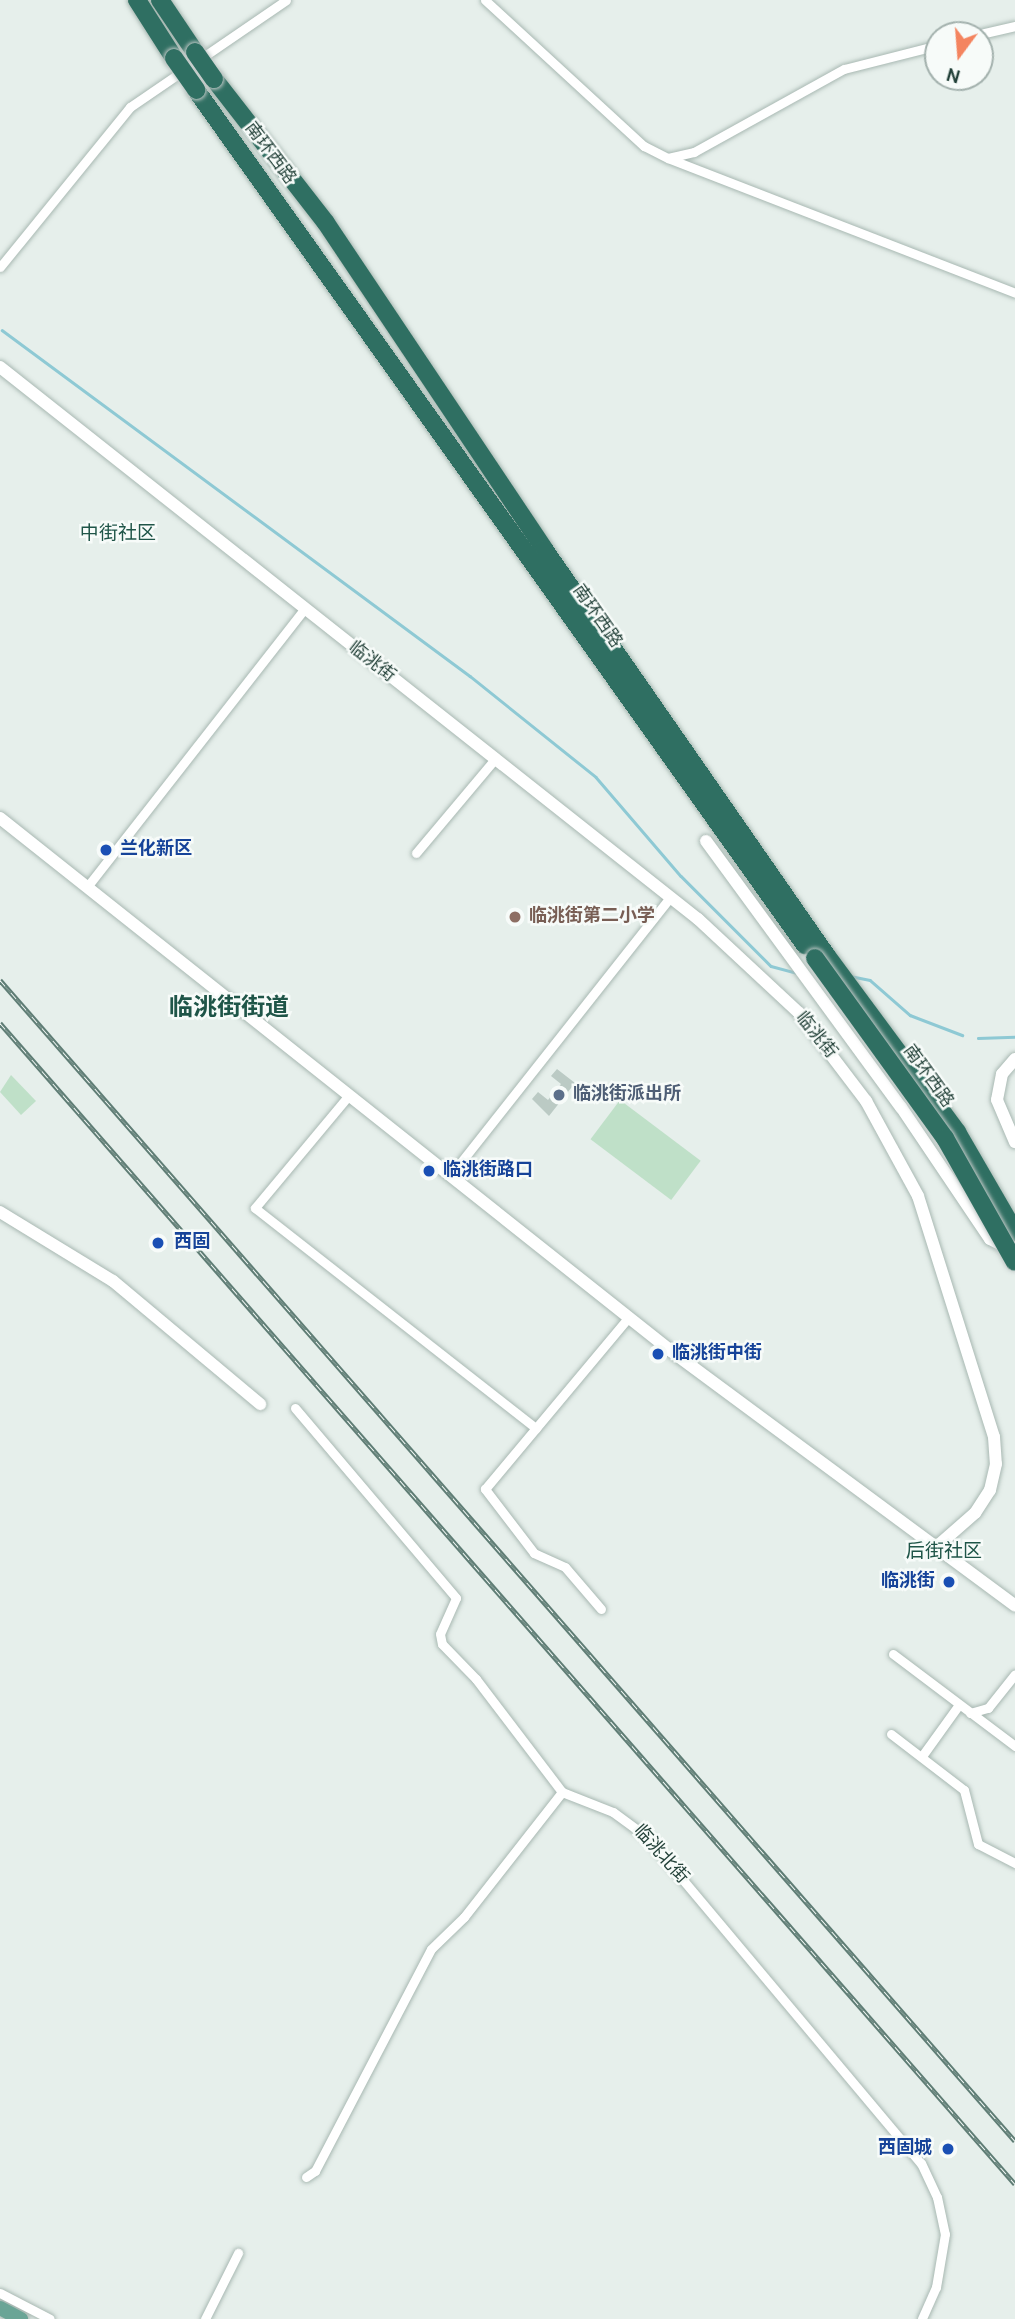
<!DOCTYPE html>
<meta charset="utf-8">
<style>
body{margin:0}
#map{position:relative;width:1015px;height:2319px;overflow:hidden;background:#e6efeb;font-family:Overpass,"Noto Sans SC",sans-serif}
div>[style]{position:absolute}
.green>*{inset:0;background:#bfe0c8;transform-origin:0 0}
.stream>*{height:2.5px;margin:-1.25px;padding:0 1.25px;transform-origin:1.25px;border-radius:1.25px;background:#8ec9d4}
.building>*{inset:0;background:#bbcac4}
.roads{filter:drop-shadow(0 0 2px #a8b8b2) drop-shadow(0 0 2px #a8b8b2)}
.street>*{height:9px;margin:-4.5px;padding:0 4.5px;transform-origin:4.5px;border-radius:4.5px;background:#fff}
.secondary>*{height:12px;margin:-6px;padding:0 6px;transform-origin:6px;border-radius:6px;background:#fff}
.primary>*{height:14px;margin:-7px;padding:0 7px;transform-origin:7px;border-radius:7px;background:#6aa596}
.highway>*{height:18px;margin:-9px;padding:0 9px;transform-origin:9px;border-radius:9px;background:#2f6f62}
.rail>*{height:5px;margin-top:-2.5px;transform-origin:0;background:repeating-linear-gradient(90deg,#f7fbf9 0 8px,#5f7d75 0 16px);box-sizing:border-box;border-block:2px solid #5f7d75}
.bridges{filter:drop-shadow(0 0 2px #c2cac8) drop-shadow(0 0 2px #c2cac8)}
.highway-bridge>*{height:18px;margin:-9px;padding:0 9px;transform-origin:9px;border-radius:9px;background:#2f6f62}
.dots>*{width:19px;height:19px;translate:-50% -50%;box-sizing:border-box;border:4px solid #f7fbf9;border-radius:50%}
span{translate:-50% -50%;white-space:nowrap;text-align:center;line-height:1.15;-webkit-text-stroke:5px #f7fbf9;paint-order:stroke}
.street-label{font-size:18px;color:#24423a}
.transit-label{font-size:18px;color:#164399;font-weight:700}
.left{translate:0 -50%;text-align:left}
.right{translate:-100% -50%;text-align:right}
.education-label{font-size:18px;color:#785e54;font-weight:700}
.service-label{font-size:18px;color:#4e5e75;font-weight:700}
.neighbourhood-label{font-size:19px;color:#1f5548}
.district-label{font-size:24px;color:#1f5548;font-weight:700}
.north{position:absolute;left:924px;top:21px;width:70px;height:70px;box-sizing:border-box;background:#f7fbf9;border:2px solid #a3b1ad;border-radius:50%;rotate:196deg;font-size:19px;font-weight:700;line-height:28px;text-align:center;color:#24423a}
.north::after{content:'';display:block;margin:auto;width:24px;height:32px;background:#f4845f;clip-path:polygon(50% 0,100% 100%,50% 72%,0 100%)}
</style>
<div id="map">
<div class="green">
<div style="clip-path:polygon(11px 1075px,36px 1101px,21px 1115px,0 1092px)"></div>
<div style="left:620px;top:1100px;width:101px;height:49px;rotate:37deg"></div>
</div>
<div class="stream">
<div style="left:2px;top:330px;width:582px;rotate:36.48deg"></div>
<div style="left:470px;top:676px;width:161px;rotate:38.7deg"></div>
<div style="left:596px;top:777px;width:130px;rotate:49.4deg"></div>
<div style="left:681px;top:876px;width:127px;rotate:45deg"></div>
<div style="left:771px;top:966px;width:28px;rotate:15deg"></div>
<div style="left:850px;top:976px;width:20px;rotate:11deg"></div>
<div style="left:870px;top:980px;width:53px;rotate:41.2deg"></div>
<div style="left:910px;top:1015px;width:56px;rotate:21deg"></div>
<div style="left:978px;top:1038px;width:37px;rotate:-2deg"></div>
</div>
<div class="building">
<div style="clip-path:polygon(557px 1069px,575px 1083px,549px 1116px,532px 1099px,538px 1092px,548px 1100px,561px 1084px,551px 1076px)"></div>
</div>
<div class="roads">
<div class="street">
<div style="left:485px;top:0;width:216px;rotate:42.6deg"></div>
<div style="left:644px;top:146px;width:27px;rotate:27deg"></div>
<div style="left:668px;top:158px;width:27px;rotate:-13deg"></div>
<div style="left:694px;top:152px;width:171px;rotate:-29deg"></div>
<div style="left:844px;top:69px;width:97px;rotate:-14.3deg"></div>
<div style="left:976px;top:35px;width:40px;rotate:-13deg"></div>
<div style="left:670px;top:159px;width:370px;rotate:21.2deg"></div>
<div style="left:0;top:267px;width:206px;rotate:-50.9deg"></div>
<div style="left:130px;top:107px;width:189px;rotate:-34.4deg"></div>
<div style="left:416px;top:853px;width:123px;rotate:-50deg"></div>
<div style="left:87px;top:887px;width:350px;rotate:-52deg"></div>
<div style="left:349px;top:1095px;width:147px;rotate:129.8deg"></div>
<div style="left:255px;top:1208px;width:357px;rotate:38.1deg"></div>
<div style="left:450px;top:1176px;width:355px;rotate:-51.7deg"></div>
<div style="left:295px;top:1408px;width:249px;rotate:49.7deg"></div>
<div style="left:456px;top:1598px;width:39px;rotate:114deg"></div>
<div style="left:440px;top:1634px;width:10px;rotate:79deg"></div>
<div style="left:442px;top:1644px;width:49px;rotate:45.8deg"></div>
<div style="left:476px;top:1679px;width:142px;rotate:52.7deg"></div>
<div style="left:562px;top:1792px;width:55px;rotate:21.4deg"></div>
<div style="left:613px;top:1812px;width:42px;rotate:36.3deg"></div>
<div style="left:647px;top:1837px;width:426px;rotate:50deg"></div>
<div style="left:921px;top:2163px;width:38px;rotate:65deg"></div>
<div style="left:937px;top:2197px;width:38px;rotate:78deg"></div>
<div style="left:945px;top:2234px;width:54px;rotate:99.6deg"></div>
<div style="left:936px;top:2287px;width:35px;rotate:114deg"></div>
<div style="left:601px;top:1609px;width:55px;rotate:-130.6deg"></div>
<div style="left:565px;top:1567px;width:34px;rotate:-156deg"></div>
<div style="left:534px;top:1553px;width:81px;rotate:-127.4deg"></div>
<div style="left:485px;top:1489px;width:224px;rotate:-50.1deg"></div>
<div style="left:893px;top:1654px;width:153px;rotate:37deg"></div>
<div style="left:970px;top:1713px;width:19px;rotate:-16deg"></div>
<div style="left:988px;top:1708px;width:43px;rotate:-51.5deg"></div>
<div style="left:891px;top:1734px;width:92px;rotate:37.5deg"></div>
<div style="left:964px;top:1790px;width:56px;rotate:75.5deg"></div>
<div style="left:978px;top:1844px;width:42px;rotate:27.2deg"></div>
<div style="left:922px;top:1756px;width:62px;rotate:-54.2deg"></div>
<div style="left:306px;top:2177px;width:11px;rotate:-34deg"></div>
<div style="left:315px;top:2171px;width:250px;rotate:-62.4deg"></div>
<div style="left:431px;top:1949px;width:46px;rotate:-44.1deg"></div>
<div style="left:464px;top:1917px;width:159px;rotate:-51.9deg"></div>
<div style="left:0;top:2293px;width:56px;rotate:27.5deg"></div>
<div style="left:205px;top:2319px;width:74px;rotate:-63.4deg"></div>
</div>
<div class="secondary">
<div style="left:0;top:367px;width:890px;rotate:38.34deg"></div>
<div style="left:698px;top:919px;width:138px;rotate:42.9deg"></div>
<div style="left:799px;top:1013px;width:111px;rotate:52.7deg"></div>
<div style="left:866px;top:1101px;width:108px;rotate:61.3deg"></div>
<div style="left:918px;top:1196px;width:253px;rotate:72.5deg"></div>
<div style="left:994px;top:1437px;width:27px;rotate:86deg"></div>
<div style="left:996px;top:1464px;width:27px;rotate:103deg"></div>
<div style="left:990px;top:1490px;width:27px;rotate:123deg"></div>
<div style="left:975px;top:1513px;width:55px;rotate:138.7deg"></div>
<div style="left:0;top:818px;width:857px;rotate:38.46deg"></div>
<div style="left:671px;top:1351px;width:428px;rotate:36.5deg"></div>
<div style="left:706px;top:841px;width:330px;rotate:53.8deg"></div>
<div style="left:901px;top:1107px;width:159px;rotate:56deg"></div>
<div style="left:990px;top:1239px;width:18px;rotate:27deg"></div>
<div style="left:1015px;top:1059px;width:20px;rotate:131deg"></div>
<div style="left:1002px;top:1074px;width:26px;rotate:101deg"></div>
<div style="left:997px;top:1100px;width:46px;rotate:66.8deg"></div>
<div style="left:0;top:1212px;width:132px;rotate:31.4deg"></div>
<div style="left:113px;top:1281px;width:192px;rotate:39.9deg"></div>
</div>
<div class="primary">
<div style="left:0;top:2308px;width:24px;rotate:28deg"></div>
</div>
<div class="highway">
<div style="left:137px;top:0;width:69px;rotate:57.5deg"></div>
<div style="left:160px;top:0;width:63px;rotate:56.1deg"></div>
<div style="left:214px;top:79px;width:182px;rotate:52.1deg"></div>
<div style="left:326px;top:223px;width:392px;rotate:56.2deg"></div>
<div style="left:544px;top:549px;width:496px;rotate:55.2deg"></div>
<div style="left:827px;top:956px;width:219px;rotate:53.5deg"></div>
<div style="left:957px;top:1132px;width:116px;rotate:59.9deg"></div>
<div style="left:196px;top:90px;width:1050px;rotate:54.54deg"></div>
</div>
</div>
<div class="rail">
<div style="left:0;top:980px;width:1542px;rotate:48.84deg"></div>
<div style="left:0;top:1023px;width:1542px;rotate:48.84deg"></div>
</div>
<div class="bridges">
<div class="highway-bridge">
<div style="left:195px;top:52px;width:33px;rotate:55deg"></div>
<div style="left:174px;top:58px;width:39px;rotate:55deg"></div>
<div style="left:815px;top:958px;width:222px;rotate:54.2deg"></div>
<div style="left:945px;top:1138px;width:142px;rotate:60.6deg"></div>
</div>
</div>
<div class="dots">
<div style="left:106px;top:850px;background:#1a4fb4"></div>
<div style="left:515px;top:917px;background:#8d6e63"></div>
<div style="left:559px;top:1095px;background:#5c6f8a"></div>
<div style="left:429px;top:1171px;background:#1a4fb4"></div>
<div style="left:158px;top:1243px;background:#1a4fb4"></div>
<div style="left:658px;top:1354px;background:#1a4fb4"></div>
<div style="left:949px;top:1582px;background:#1a4fb4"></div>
<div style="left:948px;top:2149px;background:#1a4fb4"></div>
</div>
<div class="street-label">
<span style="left:269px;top:154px;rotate:53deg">南环西路</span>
<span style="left:596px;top:617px;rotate:55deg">南环西路</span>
<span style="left:371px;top:663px;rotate:38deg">临洮街</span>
<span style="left:815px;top:1036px;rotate:51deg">临洮街</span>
<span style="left:927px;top:1077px;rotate:54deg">南环西路</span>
<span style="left:660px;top:1855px;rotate:48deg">临洮北街</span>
</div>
<div class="transit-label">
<span class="left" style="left:120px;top:850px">兰化新区</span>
<span class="left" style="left:443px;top:1171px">临洮街路口</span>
<span class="left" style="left:174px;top:1243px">西固</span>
<span class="left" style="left:672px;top:1354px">临洮街中街</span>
<span class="right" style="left:935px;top:1582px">临洮街</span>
<span class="right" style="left:932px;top:2149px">西固城</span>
</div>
<div class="education-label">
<span class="left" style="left:529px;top:917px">临洮街第二小学</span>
</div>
<div class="service-label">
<span class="left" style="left:573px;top:1095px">临洮街派出所</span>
</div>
<div class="neighbourhood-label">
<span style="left:118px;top:535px">中街社区</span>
<span style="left:944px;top:1553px">后街社区</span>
</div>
<div class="district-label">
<span style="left:229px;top:1010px">临洮街街道</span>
</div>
<div class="north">N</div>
</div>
